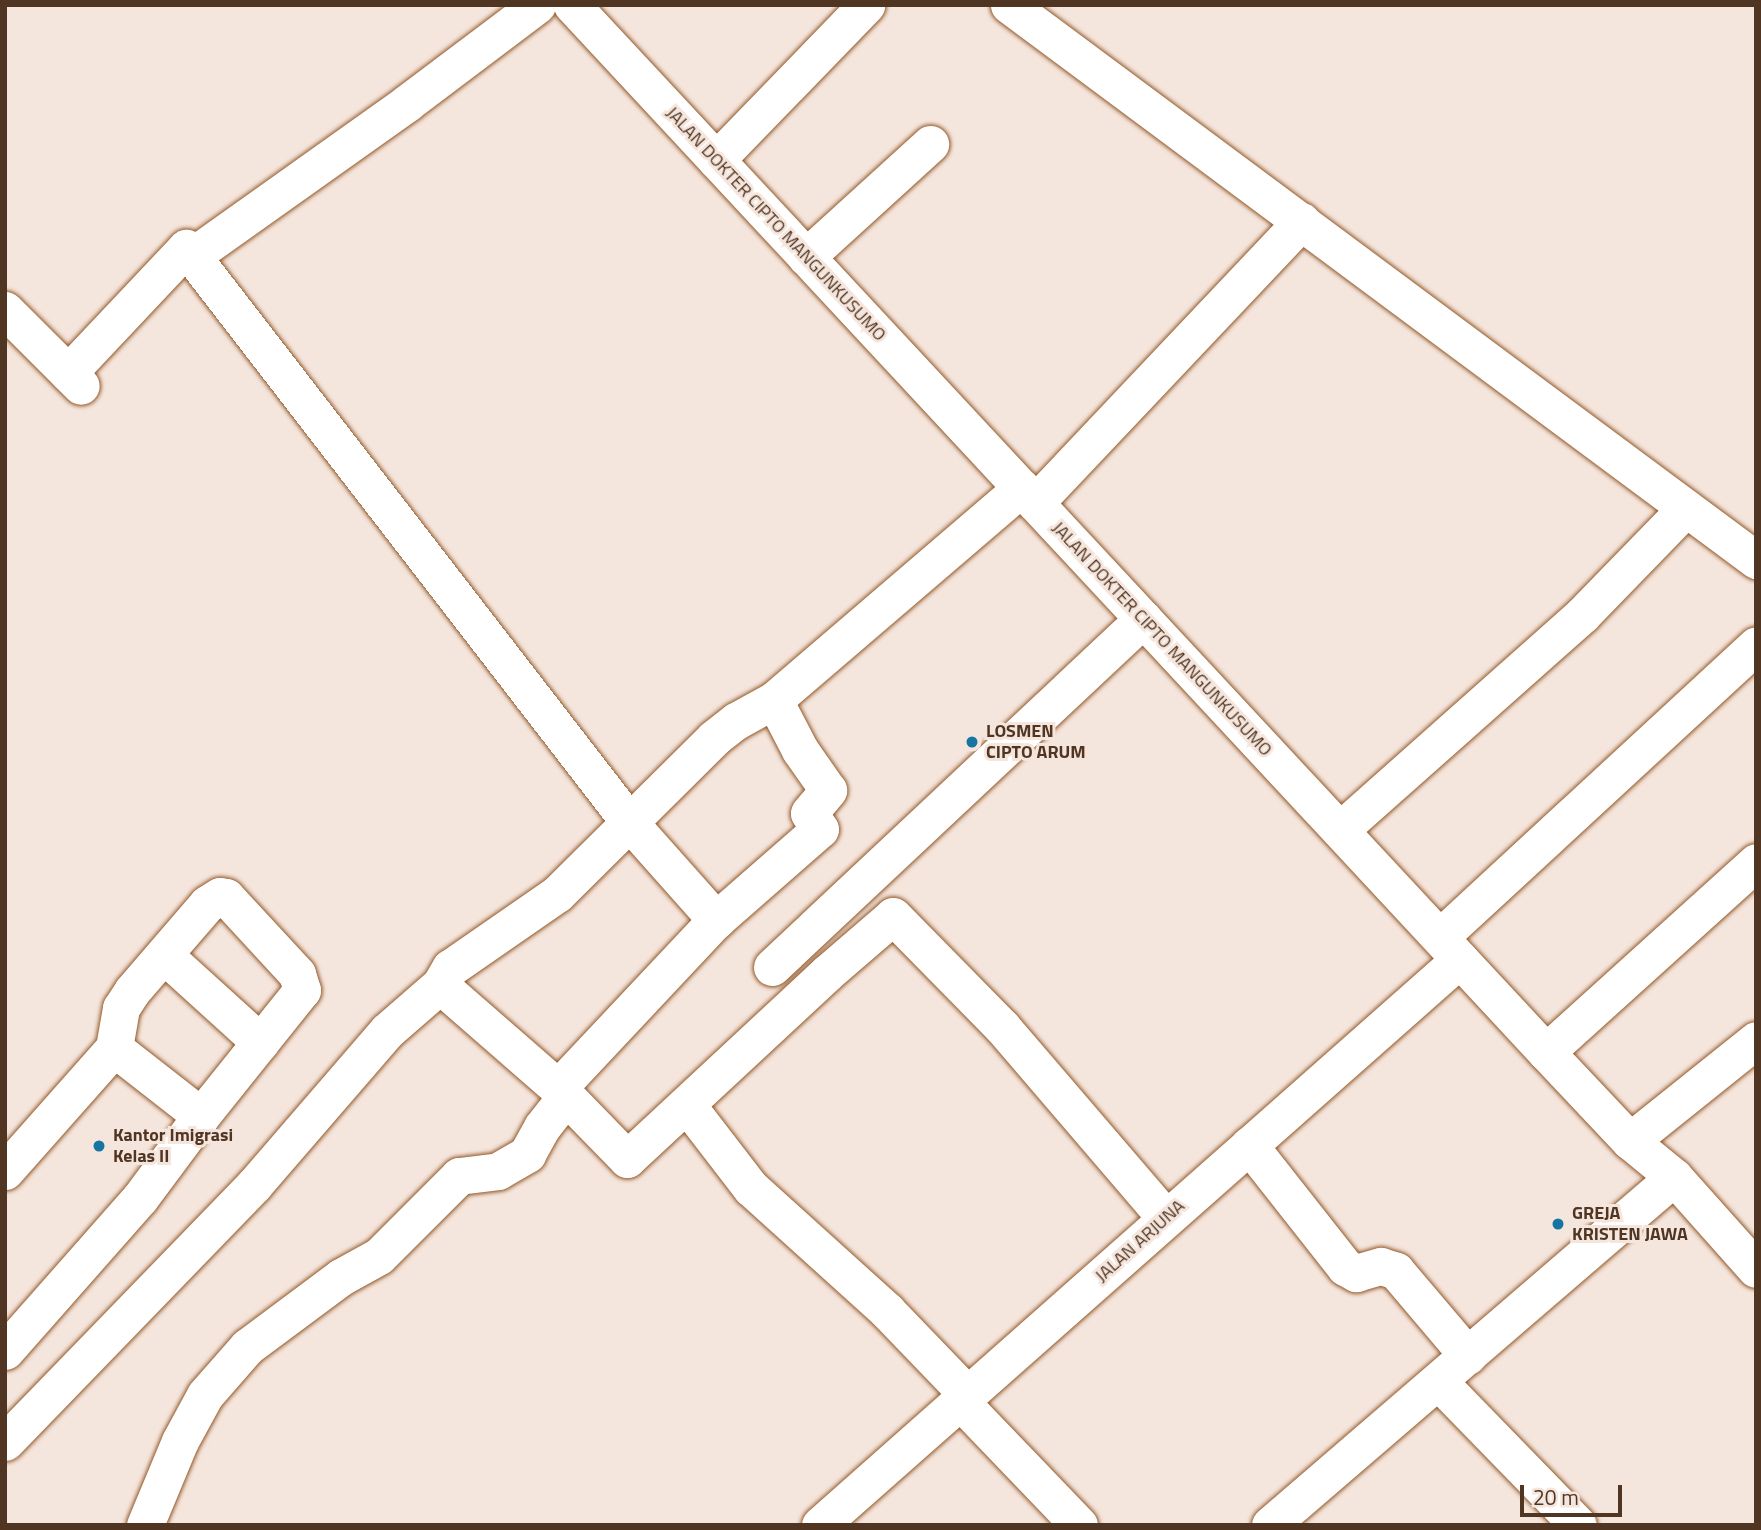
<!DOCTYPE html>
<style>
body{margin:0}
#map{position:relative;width:1761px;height:1530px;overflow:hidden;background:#f5e6dd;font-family:"Titillium Web",sans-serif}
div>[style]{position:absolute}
.roads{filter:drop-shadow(0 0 2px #935828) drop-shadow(0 0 2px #935828)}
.minor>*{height:37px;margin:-18.5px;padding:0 18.5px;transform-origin:18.5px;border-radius:18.5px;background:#fff}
.dots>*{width:19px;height:19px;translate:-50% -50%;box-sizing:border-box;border:4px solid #f5e6dd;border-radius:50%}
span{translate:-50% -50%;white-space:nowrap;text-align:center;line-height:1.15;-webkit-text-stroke:6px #f5e6dd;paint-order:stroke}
.street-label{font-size:18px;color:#503522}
.poi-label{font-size:18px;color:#503522;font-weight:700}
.left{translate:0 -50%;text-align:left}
.frame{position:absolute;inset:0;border:7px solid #503522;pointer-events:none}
.scale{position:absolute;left:1520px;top:1485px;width:102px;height:32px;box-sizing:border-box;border:4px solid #503522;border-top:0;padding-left:9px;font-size:21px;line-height:24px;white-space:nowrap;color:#503522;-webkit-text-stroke:5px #f5e6dd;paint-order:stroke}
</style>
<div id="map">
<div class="roads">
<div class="minor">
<div style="left:572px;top:5px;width:1430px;rotate:47.07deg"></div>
<div style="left:1546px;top:1052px;width:122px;rotate:46.7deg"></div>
<div style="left:1630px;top:1141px;width:57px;rotate:39.3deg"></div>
<div style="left:1674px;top:1177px;width:123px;rotate:48.3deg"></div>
<div style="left:1009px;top:5px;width:931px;rotate:36.61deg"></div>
<div style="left:716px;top:160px;width:216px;rotate:-45.9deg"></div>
<div style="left:192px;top:256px;width:264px;rotate:-35.4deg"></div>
<div style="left:407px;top:103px;width:163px;rotate:-37deg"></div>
<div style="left:806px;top:257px;width:168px;rotate:-42.3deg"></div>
<div style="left:5px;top:310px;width:107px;rotate:45deg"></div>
<div style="left:68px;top:373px;width:172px;rotate:-46.7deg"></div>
<div style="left:186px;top:248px;width:726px;rotate:52.33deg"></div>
<div style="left:630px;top:823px;width:130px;rotate:48.4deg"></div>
<div style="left:1035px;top:503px;width:388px;rotate:-46.6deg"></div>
<div style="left:1340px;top:830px;width:324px;rotate:-41.6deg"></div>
<div style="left:1582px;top:615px;width:149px;rotate:-45.8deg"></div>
<div style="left:1440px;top:937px;width:430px;rotate:-42.7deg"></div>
<div style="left:164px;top:955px;width:130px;rotate:42.2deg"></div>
<div style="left:772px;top:967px;width:509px;rotate:-43.17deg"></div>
<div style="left:440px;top:985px;width:157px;rotate:41.1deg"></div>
<div style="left:558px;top:1088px;width:99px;rotate:45.8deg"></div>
<div style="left:627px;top:1159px;width:273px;rotate:-42.9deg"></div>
<div style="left:827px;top:973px;width:87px;rotate:-40.8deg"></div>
<div style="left:893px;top:916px;width:157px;rotate:45.5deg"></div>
<div style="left:1003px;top:1028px;width:250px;rotate:49.4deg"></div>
<div style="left:1546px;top:1052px;width:283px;rotate:-42.1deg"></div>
<div style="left:558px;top:1088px;width:231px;rotate:-46.8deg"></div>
<div style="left:716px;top:920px;width:138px;rotate:-41.2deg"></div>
<div style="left:820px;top:829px;width:19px;rotate:-125deg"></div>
<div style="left:809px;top:813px;width:30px;rotate:-50deg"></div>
<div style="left:828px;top:790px;width:49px;rotate:-125deg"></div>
<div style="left:800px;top:750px;width:56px;rotate:-117.5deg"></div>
<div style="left:774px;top:700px;width:326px;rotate:-40.6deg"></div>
<div style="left:687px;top:1105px;width:105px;rotate:52.4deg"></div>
<div style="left:751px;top:1188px;width:183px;rotate:42.1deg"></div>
<div style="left:887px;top:1311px;width:115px;rotate:46.1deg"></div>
<div style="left:1630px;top:1141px;width:161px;rotate:-38.7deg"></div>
<div style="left:1249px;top:1145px;width:155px;rotate:51.8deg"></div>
<div style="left:1345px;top:1267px;width:13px;rotate:29deg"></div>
<div style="left:1356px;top:1273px;width:26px;rotate:-16deg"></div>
<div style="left:1381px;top:1266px;width:16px;rotate:18deg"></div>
<div style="left:1396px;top:1271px;width:111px;rotate:49.7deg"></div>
<div style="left:5px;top:1171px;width:164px;rotate:-48.5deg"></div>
<div style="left:114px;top:1048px;width:41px;rotate:-80.1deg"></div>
<div style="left:121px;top:1008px;width:20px;rotate:-57deg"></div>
<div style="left:132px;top:991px;width:115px;rotate:-49.2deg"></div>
<div style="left:207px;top:904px;width:15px;rotate:-32deg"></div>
<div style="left:220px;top:896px;width:6px;rotate:9deg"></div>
<div style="left:226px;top:897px;width:105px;rotate:47.3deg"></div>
<div style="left:297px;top:974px;width:17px;rotate:73deg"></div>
<div style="left:302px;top:990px;width:161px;rotate:128.7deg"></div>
<div style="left:5px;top:1351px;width:204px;rotate:-48.6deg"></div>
<div style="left:140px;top:1198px;width:102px;rotate:-53.4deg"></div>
<div style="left:201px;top:1116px;width:110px;rotate:-142deg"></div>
<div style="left:1439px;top:1382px;width:199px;rotate:45.8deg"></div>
<div style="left:960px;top:1401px;width:172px;rotate:46.2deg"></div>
<div style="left:5px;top:1442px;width:358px;rotate:-45.9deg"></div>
<div style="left:254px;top:1185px;width:203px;rotate:-49.2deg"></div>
<div style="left:387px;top:1031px;width:70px;rotate:-41deg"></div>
<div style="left:440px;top:985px;width:20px;rotate:-60deg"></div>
<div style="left:450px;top:968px;width:130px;rotate:-34.7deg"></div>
<div style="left:557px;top:894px;width:221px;rotate:-44.8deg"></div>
<div style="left:714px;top:738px;width:28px;rotate:-38deg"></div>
<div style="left:736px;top:721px;width:43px;rotate:-28.9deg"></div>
<div style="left:145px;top:1525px;width:91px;rotate:-67.4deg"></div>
<div style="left:180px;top:1441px;width:52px;rotate:-61.5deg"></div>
<div style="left:205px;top:1395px;width:64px;rotate:-48.8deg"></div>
<div style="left:247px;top:1347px;width:117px;rotate:-36.7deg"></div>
<div style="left:341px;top:1277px;width:43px;rotate:-28.9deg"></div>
<div style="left:379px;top:1256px;width:113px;rotate:-45deg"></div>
<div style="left:459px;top:1176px;width:39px;rotate:-7deg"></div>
<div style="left:498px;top:1171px;width:34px;rotate:-30deg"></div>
<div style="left:527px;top:1154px;width:31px;rotate:-61deg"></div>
<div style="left:542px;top:1127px;width:39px;rotate:-52deg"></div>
<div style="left:820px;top:1525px;width:854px;rotate:-41.49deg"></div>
<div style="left:1270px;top:1525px;width:533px;rotate:-40.74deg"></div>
</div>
</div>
<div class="dots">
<div style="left:972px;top:742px;background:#1775a3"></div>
<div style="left:99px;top:1146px;background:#1775a3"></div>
<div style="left:1558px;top:1224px;background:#1775a3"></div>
</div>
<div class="street-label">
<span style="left:776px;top:224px;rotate:47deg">JALAN DOKTER CIPTO MANGUNKUSUMO</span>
<span style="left:1162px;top:639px;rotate:47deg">JALAN DOKTER CIPTO MANGUNKUSUMO</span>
<span style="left:1140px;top:1241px;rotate:-42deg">JALAN ARJUNA</span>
</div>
<div class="poi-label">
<span class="left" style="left:986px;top:742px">LOSMEN<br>CIPTO ARUM</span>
<span class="left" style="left:113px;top:1146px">Kantor Imigrasi<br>Kelas II</span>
<span class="left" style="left:1572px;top:1224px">GREJA<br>KRISTEN JAWA</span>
</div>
<div class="frame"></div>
<div class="scale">20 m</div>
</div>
